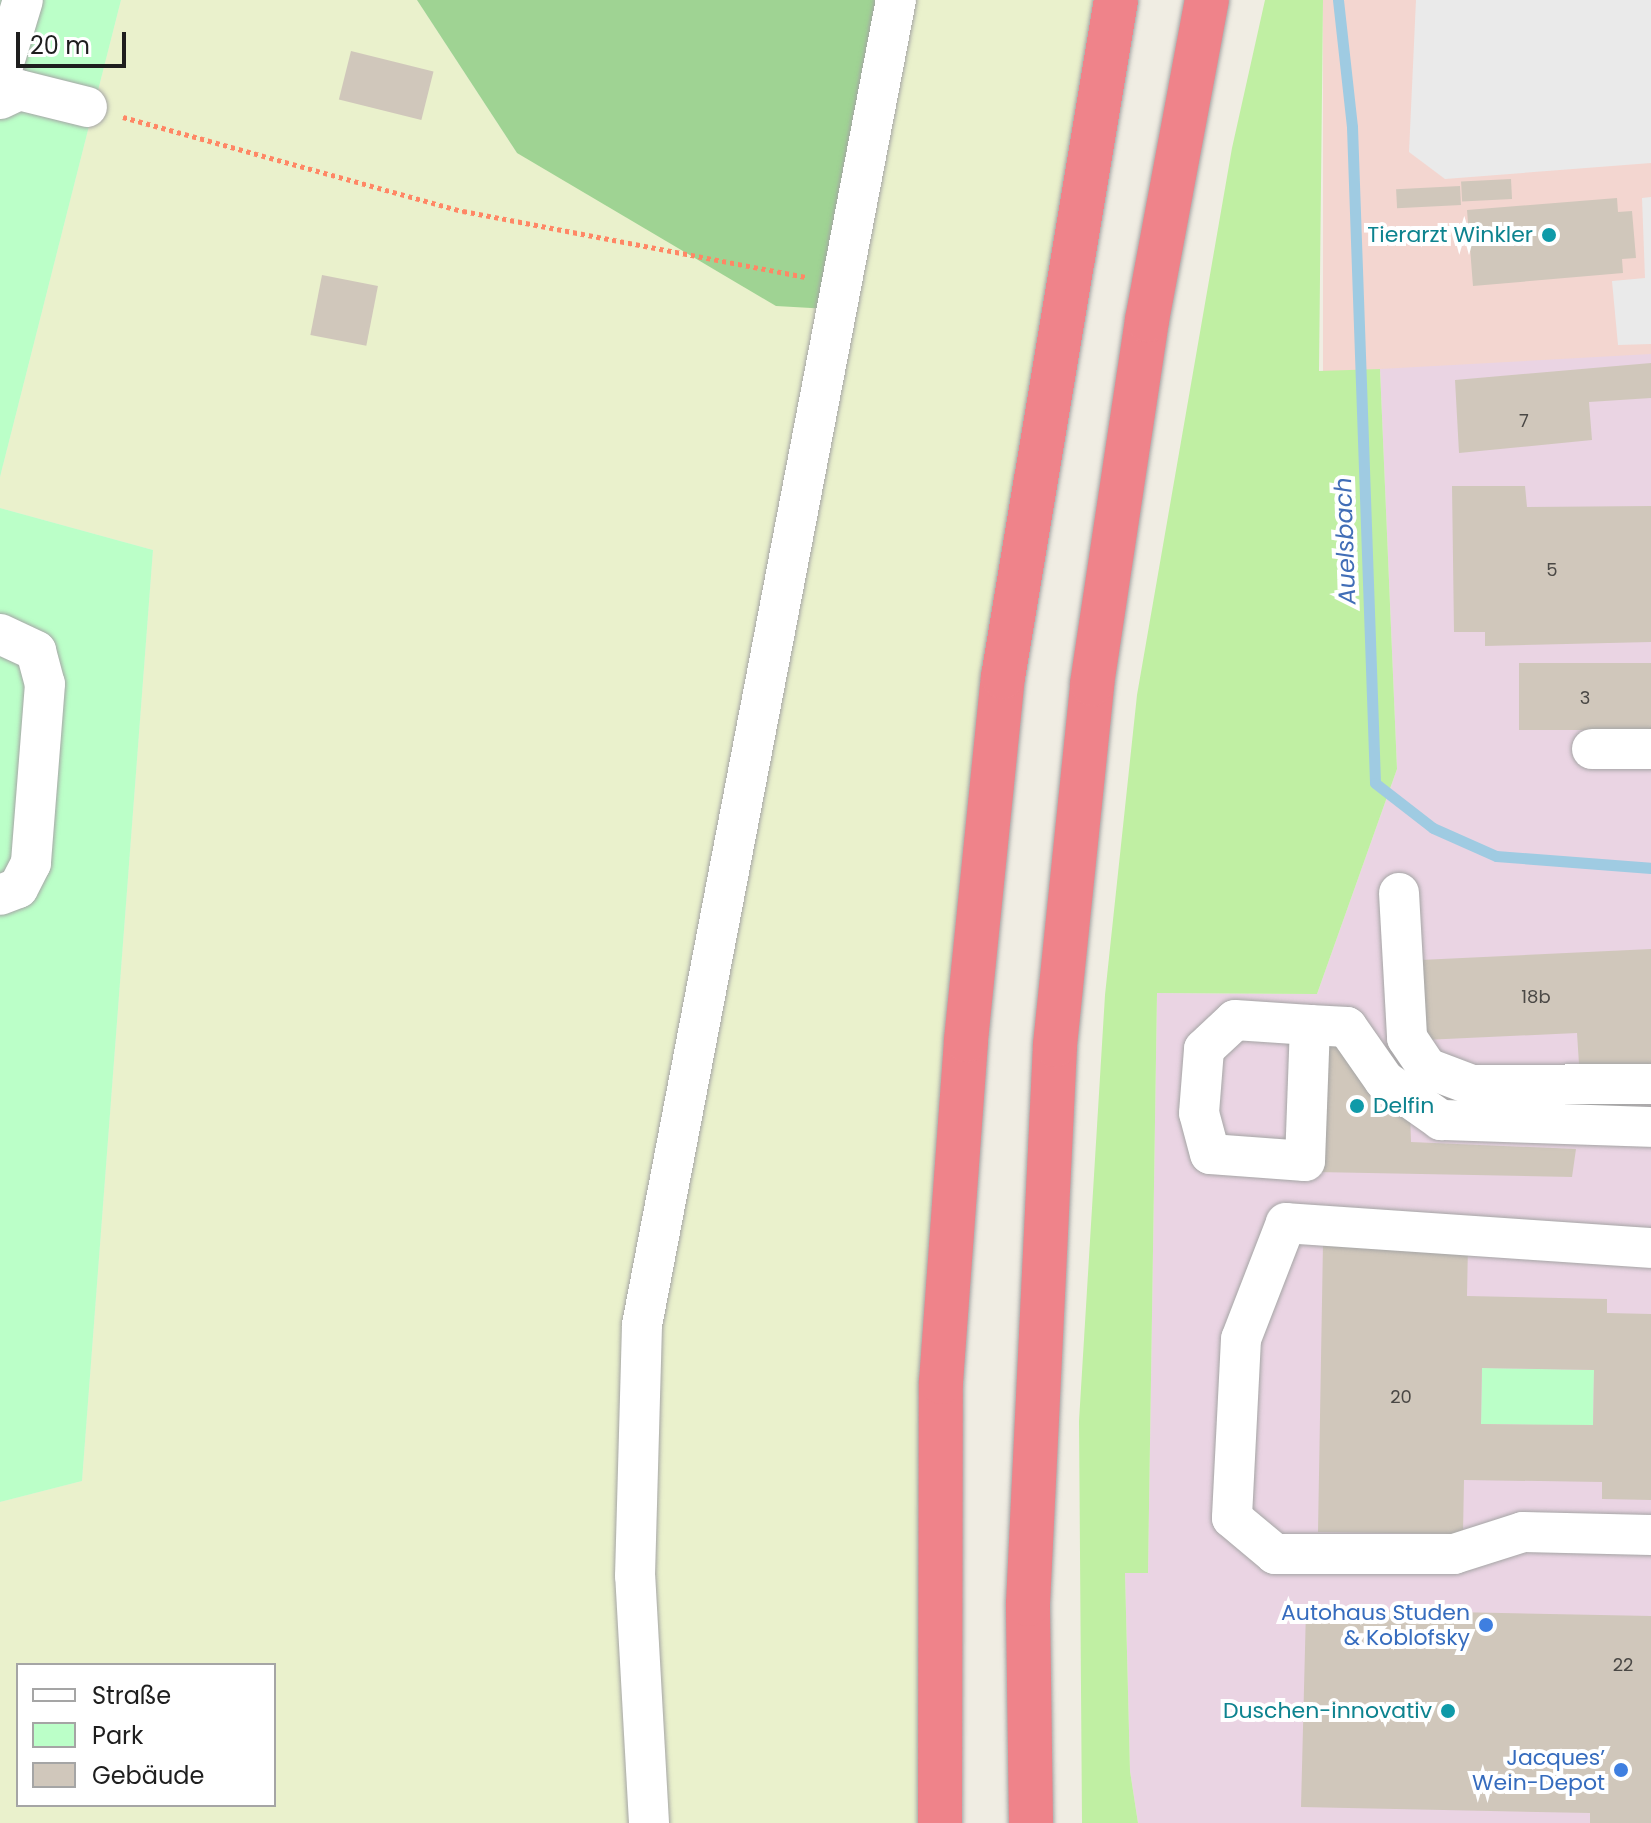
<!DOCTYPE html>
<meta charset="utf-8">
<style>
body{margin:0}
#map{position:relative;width:1651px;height:1823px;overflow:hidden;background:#f0ede3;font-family:Poppins,sans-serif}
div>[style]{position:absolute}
.commercial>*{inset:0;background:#f3d6d0;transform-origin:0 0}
.industrial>*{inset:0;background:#ead4e3}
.farmland>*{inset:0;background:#eaf1cc}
.grass>*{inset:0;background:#c0efa3}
.forest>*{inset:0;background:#9fd393}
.park>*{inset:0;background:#bbffc8;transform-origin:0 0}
.parking>*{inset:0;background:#eaeaea}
.stream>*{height:11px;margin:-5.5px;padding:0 5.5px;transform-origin:5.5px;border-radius:5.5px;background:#9fcbe2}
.building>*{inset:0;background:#d0c7bb;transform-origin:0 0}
.path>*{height:5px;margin-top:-2.5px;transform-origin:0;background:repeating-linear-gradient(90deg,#ff8765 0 4px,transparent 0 8px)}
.roads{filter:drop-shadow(0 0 2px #a5a5a5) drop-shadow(0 0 2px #a5a5a5)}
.minor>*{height:40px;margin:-20px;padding:0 20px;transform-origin:20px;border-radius:20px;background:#fff}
.highway>*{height:44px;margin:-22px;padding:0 22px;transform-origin:22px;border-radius:22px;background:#ef838a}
.dots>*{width:22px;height:22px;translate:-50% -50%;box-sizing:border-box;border:4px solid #fff;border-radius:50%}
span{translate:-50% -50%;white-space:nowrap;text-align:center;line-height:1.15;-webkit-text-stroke:8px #fff;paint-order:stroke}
.number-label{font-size:18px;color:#4a4845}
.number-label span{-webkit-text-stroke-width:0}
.culture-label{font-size:22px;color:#0d838f}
.right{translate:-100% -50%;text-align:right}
.left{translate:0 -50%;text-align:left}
.shop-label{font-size:22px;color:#366cbe}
.water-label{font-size:24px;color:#416eb7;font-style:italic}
.legend{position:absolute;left:16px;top:1663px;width:260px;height:144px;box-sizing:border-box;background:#fff;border:2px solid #a5a5a5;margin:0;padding:10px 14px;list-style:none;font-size:24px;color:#1e1e1e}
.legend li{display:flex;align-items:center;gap:16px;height:40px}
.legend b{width:40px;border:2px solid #a5a5a5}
.scale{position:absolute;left:16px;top:32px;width:110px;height:36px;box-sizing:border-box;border:4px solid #1e1e1e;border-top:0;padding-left:10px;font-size:24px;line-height:28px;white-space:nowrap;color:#1e1e1e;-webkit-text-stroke:6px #fff;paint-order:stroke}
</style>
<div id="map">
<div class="commercial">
<div style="left:1323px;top:0;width:328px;height:372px"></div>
</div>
<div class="industrial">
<div style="clip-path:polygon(1651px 354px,1651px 1823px,1138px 1823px,1130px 1771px,1125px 1573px,1148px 1572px,1157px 993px,1317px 994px,1397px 769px,1380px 369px)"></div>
</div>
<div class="farmland">
<div style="clip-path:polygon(evenodd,121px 0,417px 0,517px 153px,893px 0,1105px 0,993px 671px,940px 1823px,0 1823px,0 1502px,82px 1481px,153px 550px,0 508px,0 477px,121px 0,18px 1665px,274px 1665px,274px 1805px,18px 1805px,18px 1665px)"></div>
</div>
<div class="grass">
<div style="clip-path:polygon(1265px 0,1323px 0,1319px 371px,1380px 369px,1397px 769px,1317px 994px,1157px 993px,1148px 1573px,1125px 1573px,1130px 1771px,1138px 1823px,1082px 1823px,1079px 1421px,1105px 995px,1137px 695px,1232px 148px)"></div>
</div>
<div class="forest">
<div style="clip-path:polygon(417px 0,891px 0,829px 309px,776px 306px,517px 153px)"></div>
</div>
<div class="park">
<div style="clip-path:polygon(0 0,121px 0,0 477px)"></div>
<div style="clip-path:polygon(0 508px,153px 550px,82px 1481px,0 1502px)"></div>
<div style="left:1482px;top:1368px;width:112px;height:56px;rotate:1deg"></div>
</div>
<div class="parking">
<div style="clip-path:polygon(1416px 0,1651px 0,1651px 163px,1445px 179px,1409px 152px)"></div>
<div style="clip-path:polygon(1651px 197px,1651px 344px,1618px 345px,1612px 281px,1645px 278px,1642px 198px)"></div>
</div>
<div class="stream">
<div style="left:1338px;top:0;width:128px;rotate:83.7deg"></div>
<div style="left:1352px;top:127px;width:656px;rotate:87.99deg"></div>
<div style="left:1375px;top:783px;width:73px;rotate:37.8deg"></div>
<div style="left:1433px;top:828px;width:69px;rotate:24deg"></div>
<div style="left:1496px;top:856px;width:155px;rotate:4.4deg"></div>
</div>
<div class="building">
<div style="left:351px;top:51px;width:85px;height:50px;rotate:14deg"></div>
<div style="left:1511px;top:179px;width:20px;height:50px;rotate:87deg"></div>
<div style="left:1460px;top:186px;width:19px;height:64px;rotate:87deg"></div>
<div style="clip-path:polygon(1617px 198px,1618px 212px,1632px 211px,1636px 258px,1622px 259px,1623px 273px,1473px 286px,1467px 210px)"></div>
<div style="left:322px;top:275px;width:57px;height:61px;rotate:11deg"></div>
<div style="clip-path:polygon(1651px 363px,1651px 398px,1589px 402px,1592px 440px,1459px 453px,1455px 380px)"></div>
<div style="clip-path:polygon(1452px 486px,1525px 486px,1527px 507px,1651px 506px,1651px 642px,1485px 646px,1485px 632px,1454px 632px)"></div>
<div style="left:1651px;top:663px;width:67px;height:132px;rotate:90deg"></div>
<div style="clip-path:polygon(1651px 949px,1651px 1077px,1580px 1080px,1577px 1033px,1424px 1040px,1420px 960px)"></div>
<div style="clip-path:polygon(1319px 1046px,1352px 1046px,1410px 1111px,1411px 1142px,1576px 1149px,1572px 1177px,1316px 1172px)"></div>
<div style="clip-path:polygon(evenodd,1323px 1243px,1468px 1245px,1467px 1296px,1607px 1299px,1607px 1313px,1651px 1314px,1651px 1500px,1602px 1499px,1602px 1482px,1464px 1480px,1463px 1534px,1318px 1532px,1323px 1243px,1482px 1368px,1594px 1370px,1593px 1425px,1481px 1424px,1482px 1368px)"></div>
<div style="clip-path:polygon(1306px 1609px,1651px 1616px,1651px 1823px,1590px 1823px,1590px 1813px,1301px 1807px)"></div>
</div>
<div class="path">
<div style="left:123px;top:117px;width:353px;rotate:15.5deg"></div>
<div style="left:463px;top:211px;width:349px;rotate:10.9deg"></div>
</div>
<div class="roads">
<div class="minor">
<div style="left:0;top:76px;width:79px;rotate:-73.2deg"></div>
<div style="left:0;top:99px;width:21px;rotate:-25deg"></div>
<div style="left:19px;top:90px;width:70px;rotate:14deg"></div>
<div style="left:0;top:634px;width:40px;rotate:25deg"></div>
<div style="left:36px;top:651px;width:34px;rotate:75deg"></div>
<div style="left:45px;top:684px;width:180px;rotate:94.5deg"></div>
<div style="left:31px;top:863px;width:28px;rotate:117deg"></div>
<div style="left:18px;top:888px;width:19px;rotate:159deg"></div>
<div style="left:1592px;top:749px;width:59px"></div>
<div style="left:1399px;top:893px;width:145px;rotate:86.8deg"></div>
<div style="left:1407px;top:1038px;width:36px;rotate:56deg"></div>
<div style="left:1427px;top:1068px;width:48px;rotate:20.7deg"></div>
<div style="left:1472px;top:1085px;width:179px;rotate:-0.3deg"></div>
<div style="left:1310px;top:1025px;width:136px;rotate:92.1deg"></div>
<div style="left:1305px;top:1161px;width:95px;rotate:-175.8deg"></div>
<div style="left:1210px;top:1154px;width:42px;rotate:-105deg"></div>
<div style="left:1199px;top:1113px;width:64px;rotate:-85.5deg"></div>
<div style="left:1204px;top:1049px;width:42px;rotate:-43.1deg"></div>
<div style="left:1235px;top:1020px;width:75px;rotate:3.8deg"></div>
<div style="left:1310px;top:1025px;width:37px;rotate:3deg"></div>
<div style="left:1347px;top:1027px;width:65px;rotate:55.1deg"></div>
<div style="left:1384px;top:1080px;width:70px;rotate:35.1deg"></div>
<div style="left:1441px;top:1120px;width:210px;rotate:1.9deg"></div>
<div style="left:1651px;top:1248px;width:366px;rotate:-176.1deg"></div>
<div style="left:1286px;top:1223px;width:124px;rotate:111.2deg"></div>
<div style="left:1241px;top:1339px;width:179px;rotate:92.9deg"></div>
<div style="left:1232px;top:1518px;width:56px;rotate:39.9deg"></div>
<div style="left:1275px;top:1554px;width:179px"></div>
<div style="left:1454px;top:1554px;width:72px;rotate:-17.7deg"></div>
<div style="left:1523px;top:1532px;width:128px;rotate:1.3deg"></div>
<div style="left:649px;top:1823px;width:247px;rotate:-93.2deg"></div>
<div style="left:635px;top:1576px;width:251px;rotate:-88.4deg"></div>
<div style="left:642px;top:1325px;width:1349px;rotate:-79.15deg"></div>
</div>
<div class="highway">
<div style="left:940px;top:1823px;width:441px;rotate:-89.9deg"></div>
<div style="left:941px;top:1382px;width:343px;rotate:-85.8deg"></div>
<div style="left:966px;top:1040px;width:365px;rotate:-84.2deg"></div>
<div style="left:1003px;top:677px;width:686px;rotate:-80.52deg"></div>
<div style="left:1031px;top:1823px;width:219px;rotate:-90.8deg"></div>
<div style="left:1028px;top:1604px;width:560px;rotate:-87.23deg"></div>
<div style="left:1055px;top:1045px;width:363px;rotate:-84.1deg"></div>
<div style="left:1092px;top:684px;width:368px;rotate:-81.4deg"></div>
<div style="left:1147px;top:320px;width:326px;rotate:-79.4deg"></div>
</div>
</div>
<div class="dots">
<div style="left:1549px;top:235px;background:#0f9aa8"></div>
<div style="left:1357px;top:1106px;background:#0f9aa8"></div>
<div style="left:1486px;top:1625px;background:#3f7fe0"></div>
<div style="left:1448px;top:1711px;background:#0f9aa8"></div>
<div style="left:1621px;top:1770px;background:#3f7fe0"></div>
</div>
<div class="number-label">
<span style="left:1524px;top:421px">7</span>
<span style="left:1552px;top:570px">5</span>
<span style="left:1585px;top:698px">3</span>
<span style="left:1536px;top:997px">18b</span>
<span style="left:1401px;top:1397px">20</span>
<span style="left:1623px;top:1665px">22</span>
</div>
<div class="culture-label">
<span class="right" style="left:1533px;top:235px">Tierarzt Winkler</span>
<span class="left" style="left:1373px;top:1106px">Delfin</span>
<span class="right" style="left:1432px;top:1711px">Duschen-innovativ</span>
</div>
<div class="shop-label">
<span class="right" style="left:1470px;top:1625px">Autohaus Studen<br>&amp; Koblofsky</span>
<span class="right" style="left:1605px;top:1770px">Jacques’<br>Wein-Depot</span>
</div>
<div class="water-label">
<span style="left:1345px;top:541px;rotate:-92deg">Auelsbach</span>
</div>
<ul class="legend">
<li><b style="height:10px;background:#fff"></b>Straße</li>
<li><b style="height:22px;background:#bbffc8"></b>Park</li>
<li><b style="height:22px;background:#d0c7bb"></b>Gebäude</li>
</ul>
<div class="scale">20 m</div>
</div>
